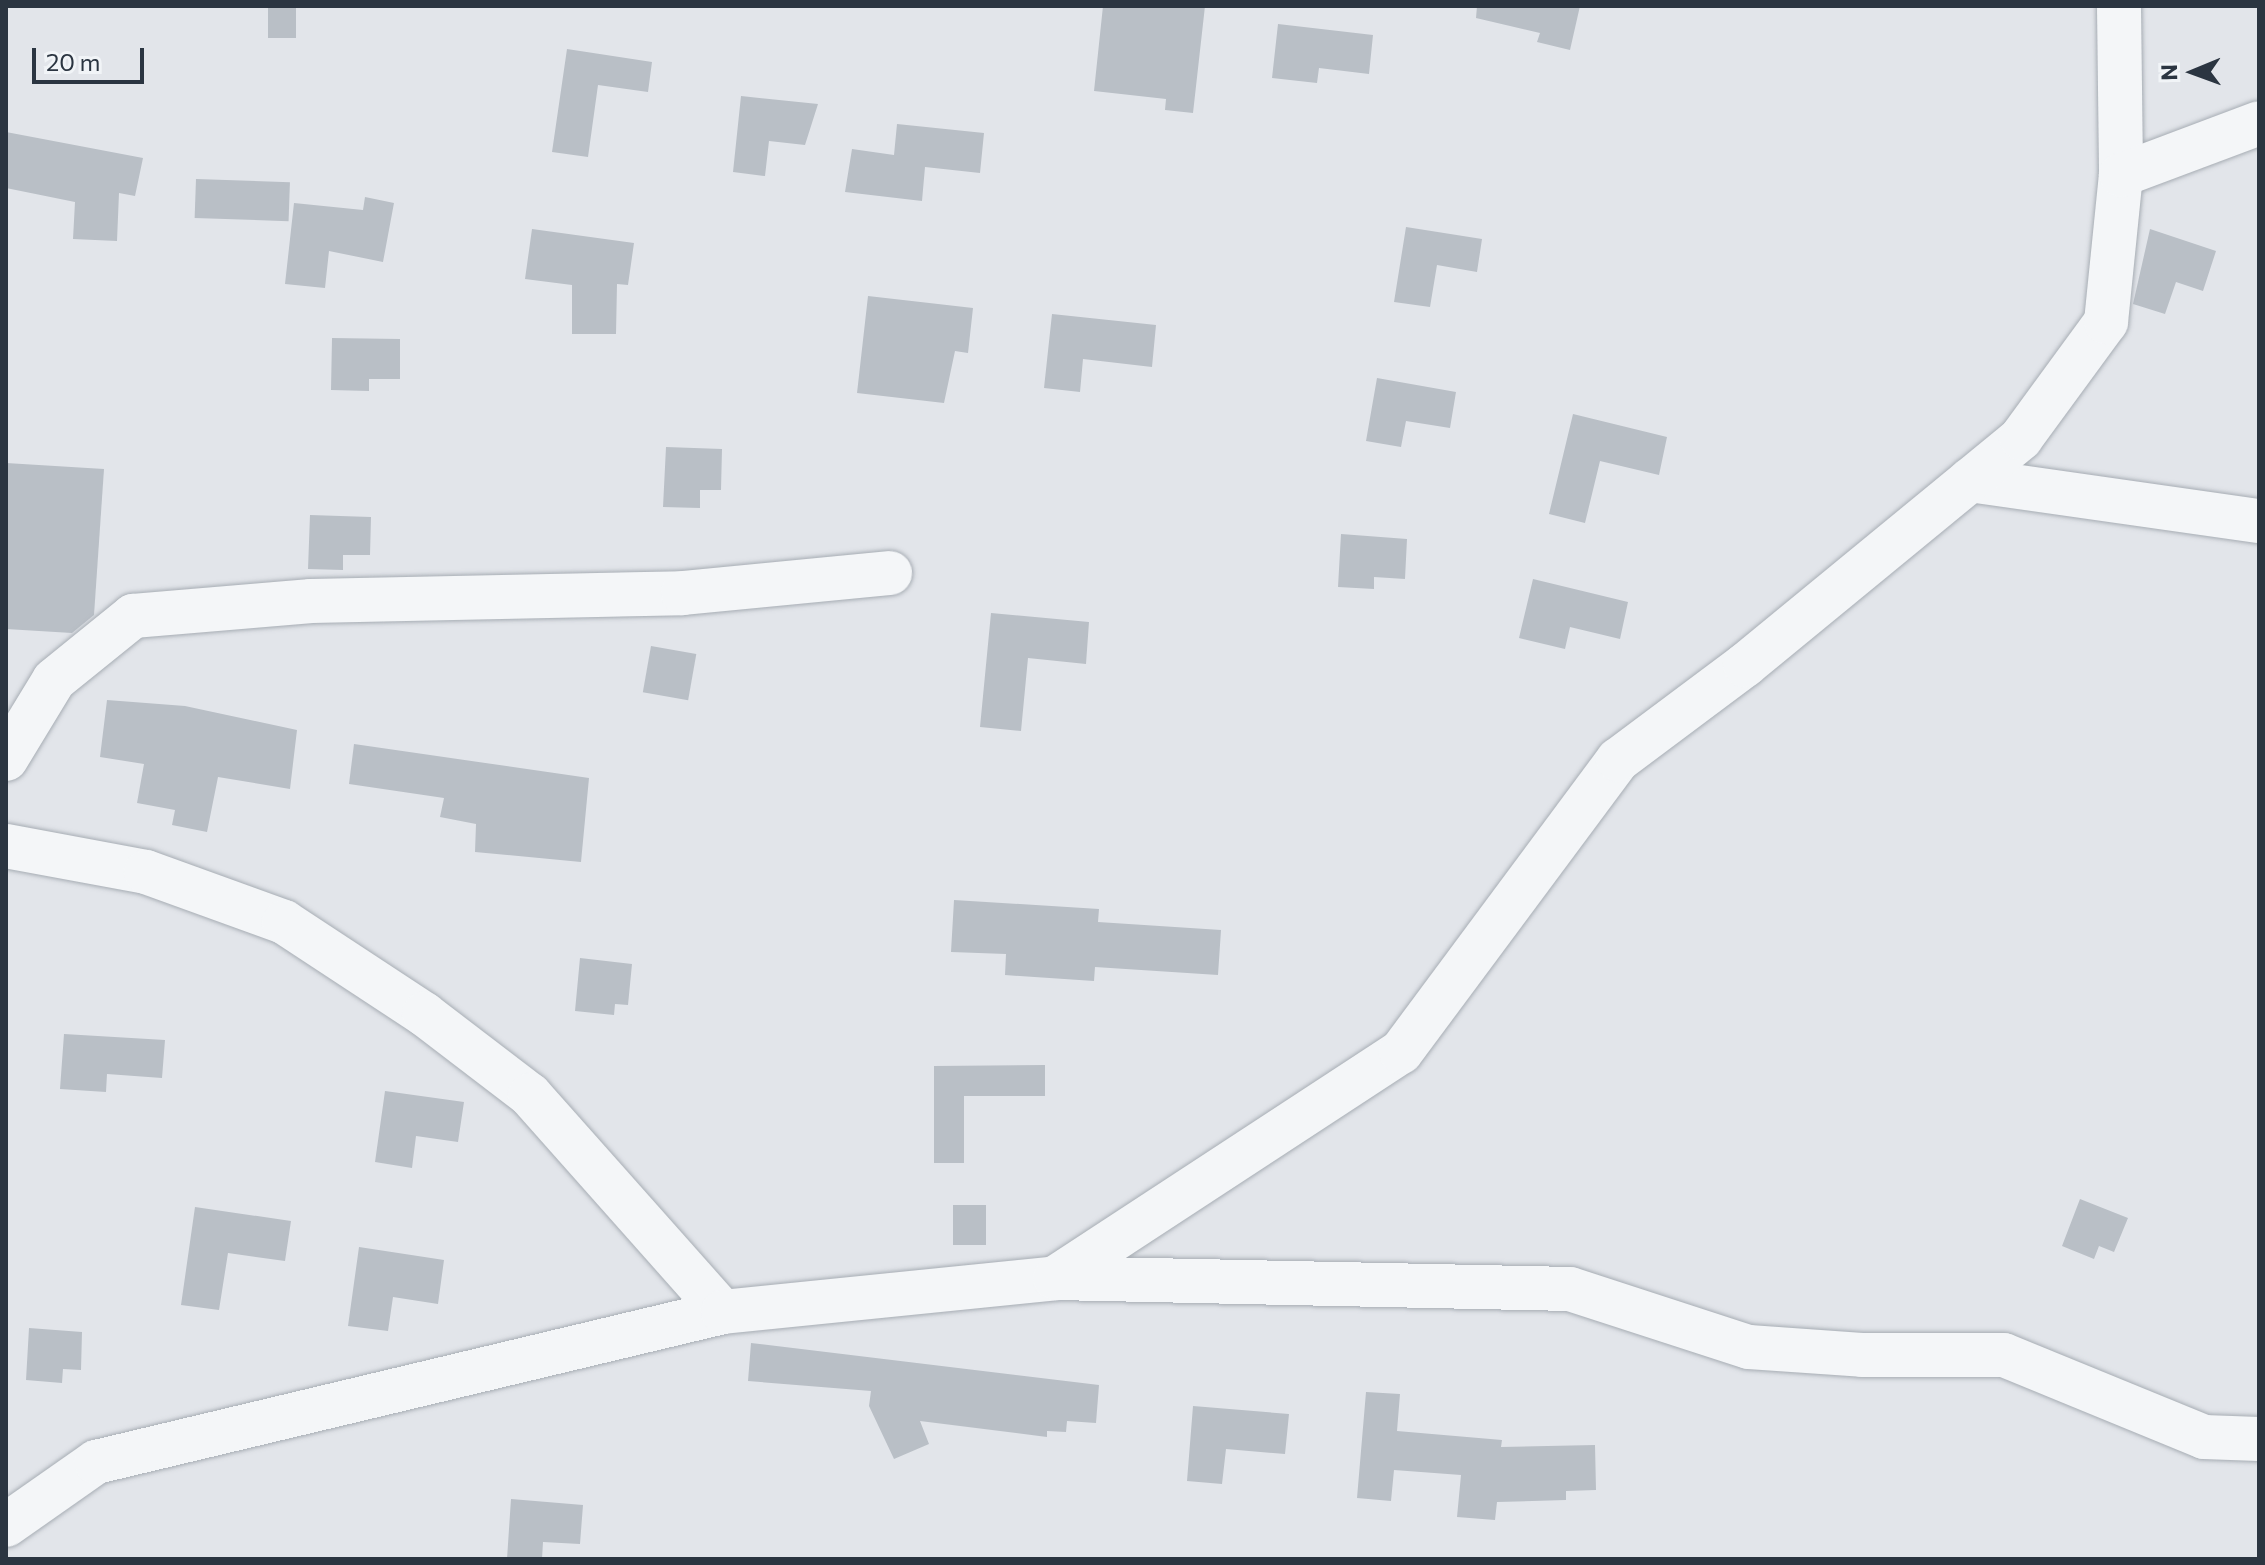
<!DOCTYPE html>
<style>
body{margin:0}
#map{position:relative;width:2265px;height:1565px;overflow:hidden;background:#e2e5ea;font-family:Commissioner,sans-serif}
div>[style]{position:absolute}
.building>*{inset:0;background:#b9bfc6;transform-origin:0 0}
.roads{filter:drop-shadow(0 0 2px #a7adb4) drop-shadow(0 0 2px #a7adb4)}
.street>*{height:44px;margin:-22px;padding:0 22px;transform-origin:22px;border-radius:22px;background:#f4f6f8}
span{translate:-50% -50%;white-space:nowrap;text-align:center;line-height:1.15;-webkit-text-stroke:7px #f1f4f7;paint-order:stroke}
.frame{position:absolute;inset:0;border:8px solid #2b3541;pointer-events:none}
.north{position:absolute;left:2153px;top:32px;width:80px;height:80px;-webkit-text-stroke:6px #f1f4f7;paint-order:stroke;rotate:269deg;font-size:22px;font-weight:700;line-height:32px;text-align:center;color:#2b3541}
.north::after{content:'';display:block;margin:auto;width:28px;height:36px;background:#2b3541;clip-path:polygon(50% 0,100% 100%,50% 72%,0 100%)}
.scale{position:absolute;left:32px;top:48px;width:112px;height:36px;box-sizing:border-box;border:4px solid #2b3541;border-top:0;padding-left:10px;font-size:24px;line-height:28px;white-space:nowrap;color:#2b3541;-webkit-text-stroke:6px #f1f4f7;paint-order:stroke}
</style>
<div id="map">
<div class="building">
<div style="left:268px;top:6px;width:28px;height:32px"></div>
<div style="clip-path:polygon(1103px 6px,1205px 6px,1193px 113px,1165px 110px,1166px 99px,1094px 91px)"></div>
<div style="clip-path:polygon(1477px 6px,1580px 6px,1570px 50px,1537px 42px,1540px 33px,1476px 18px)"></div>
<div style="clip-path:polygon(1278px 24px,1373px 35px,1369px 74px,1319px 68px,1317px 83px,1272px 78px)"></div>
<div style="clip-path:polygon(567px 49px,652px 62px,648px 92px,598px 85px,588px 157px,552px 152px)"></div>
<div style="clip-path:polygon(741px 96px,818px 104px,805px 145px,769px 141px,765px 176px,733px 172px)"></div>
<div style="clip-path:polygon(897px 124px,984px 133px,980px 173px,925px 167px,922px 201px,845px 192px,852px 149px,894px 155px)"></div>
<div style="clip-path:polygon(6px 132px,143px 158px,135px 196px,119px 193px,117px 241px,73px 239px,75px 202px,6px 188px)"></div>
<div style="left:196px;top:179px;width:94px;height:39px;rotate:2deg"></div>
<div style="clip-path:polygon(365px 197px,394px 203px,383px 262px,329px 251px,325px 288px,285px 284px,294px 203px,363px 210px)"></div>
<div style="clip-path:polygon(1406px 227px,1482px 239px,1477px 272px,1437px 265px,1430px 307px,1394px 302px)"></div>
<div style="clip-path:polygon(532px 229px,634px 243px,628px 285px,617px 284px,616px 334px,572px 334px,572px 285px,525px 279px)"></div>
<div style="clip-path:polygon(2150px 229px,2216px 251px,2203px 291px,2176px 282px,2165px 314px,2133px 304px)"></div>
<div style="clip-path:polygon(868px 296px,973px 308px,968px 353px,955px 351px,944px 403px,857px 393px)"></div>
<div style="clip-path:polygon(1052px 314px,1156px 325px,1152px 367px,1083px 359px,1080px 392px,1044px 388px)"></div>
<div style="clip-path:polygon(332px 338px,400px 339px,400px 379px,369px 379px,369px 391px,331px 390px)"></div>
<div style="clip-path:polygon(1377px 378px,1456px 392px,1450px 428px,1406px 421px,1401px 447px,1366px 441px)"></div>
<div style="clip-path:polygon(1573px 414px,1667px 437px,1659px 475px,1600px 461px,1585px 523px,1549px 514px)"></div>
<div style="clip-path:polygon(666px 447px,722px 449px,721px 490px,700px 490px,700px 508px,663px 507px)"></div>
<div style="clip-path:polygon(6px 463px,104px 469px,94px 615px,72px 633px,6px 629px)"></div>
<div style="clip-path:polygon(310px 515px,371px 517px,370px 555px,343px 555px,343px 570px,308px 569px)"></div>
<div style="clip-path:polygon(1341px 534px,1407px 539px,1405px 579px,1374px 577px,1374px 589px,1338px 587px)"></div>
<div style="clip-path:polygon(1533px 579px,1628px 602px,1620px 639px,1570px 627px,1565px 649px,1519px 638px)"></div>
<div style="clip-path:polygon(991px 613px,1089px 622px,1086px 664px,1028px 658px,1021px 731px,980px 727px)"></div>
<div style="left:651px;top:646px;width:46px;height:47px;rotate:10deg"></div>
<div style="clip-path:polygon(107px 700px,185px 706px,297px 730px,290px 789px,218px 777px,207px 832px,172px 825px,175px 810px,137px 803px,144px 764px,100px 757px)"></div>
<div style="clip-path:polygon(354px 744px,589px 778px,581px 862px,475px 852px,476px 824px,440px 817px,444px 798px,349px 784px)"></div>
<div style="clip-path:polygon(954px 900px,1099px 909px,1098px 922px,1221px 930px,1218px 975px,1095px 967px,1094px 981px,1005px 975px,1006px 954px,951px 952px)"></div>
<div style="clip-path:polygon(580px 958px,632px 964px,628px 1005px,615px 1004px,614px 1015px,575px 1011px)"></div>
<div style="clip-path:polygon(64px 1034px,165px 1040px,162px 1078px,107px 1074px,106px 1092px,60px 1089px)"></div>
<div style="clip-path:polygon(1045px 1065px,1045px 1096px,964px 1096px,964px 1163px,934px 1163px,934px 1066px)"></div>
<div style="clip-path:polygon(385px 1091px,464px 1102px,458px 1142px,416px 1136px,412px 1168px,375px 1162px)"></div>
<div style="clip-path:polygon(2080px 1199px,2128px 1218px,2114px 1252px,2099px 1246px,2094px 1259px,2062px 1246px)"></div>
<div style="left:953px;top:1205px;width:33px;height:40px"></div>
<div style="clip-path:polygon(195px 1207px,291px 1221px,285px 1261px,228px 1253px,219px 1310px,181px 1305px)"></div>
<div style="clip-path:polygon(359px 1247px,444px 1260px,438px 1304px,393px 1297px,388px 1331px,348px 1326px)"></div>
<div style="clip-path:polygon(29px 1328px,82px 1332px,81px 1370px,63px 1369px,62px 1383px,26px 1380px)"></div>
<div style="clip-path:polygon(751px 1343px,1099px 1385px,1096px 1423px,1067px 1421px,1066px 1432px,1047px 1431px,1047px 1437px,920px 1421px,929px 1444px,894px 1459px,869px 1406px,871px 1391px,748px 1381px)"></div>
<div style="clip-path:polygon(1366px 1392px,1400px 1394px,1397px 1431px,1502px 1440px,1501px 1447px,1595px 1445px,1596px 1490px,1566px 1491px,1566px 1500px,1497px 1502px,1495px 1520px,1457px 1517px,1461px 1475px,1394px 1470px,1391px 1501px,1357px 1498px)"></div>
<div style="clip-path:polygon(1193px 1406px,1289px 1414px,1285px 1454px,1226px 1449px,1222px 1484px,1187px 1481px)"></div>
<div style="clip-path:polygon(511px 1499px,583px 1505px,580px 1544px,543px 1542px,542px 1559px,507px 1559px)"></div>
</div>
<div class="roads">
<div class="street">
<div style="left:2119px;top:6px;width:169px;rotate:89.3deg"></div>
<div style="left:1970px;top:480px;width:292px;rotate:8.1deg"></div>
<div style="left:6px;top:759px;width:92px;rotate:-58.7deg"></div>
<div style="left:54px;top:680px;width:102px;rotate:-39deg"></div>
<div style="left:133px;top:616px;width:179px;rotate:-4.8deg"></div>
<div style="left:311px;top:601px;width:372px;rotate:-1.2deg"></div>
<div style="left:683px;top:593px;width:208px;rotate:-5.5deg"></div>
<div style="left:6px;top:846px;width:142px;rotate:10.5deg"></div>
<div style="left:146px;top:872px;width:147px;rotate:19.9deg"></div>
<div style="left:284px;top:922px;width:168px;rotate:33.3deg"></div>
<div style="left:424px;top:1014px;width:133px;rotate:37.4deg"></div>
<div style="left:530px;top:1095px;width:290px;rotate:48.4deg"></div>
<div style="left:1055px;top:1278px;width:413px;rotate:-33.2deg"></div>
<div style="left:1401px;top:1052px;width:364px;rotate:-53.4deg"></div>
<div style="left:1618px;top:760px;width:159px;rotate:-36.8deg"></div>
<div style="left:1745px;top:665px;width:357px;rotate:-39.4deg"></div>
<div style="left:2021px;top:438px;width:144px;rotate:-53.8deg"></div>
<div style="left:2106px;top:322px;width:148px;rotate:-84.2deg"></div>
<div style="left:2121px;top:175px;width:147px;rotate:-20.6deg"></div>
<div style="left:6px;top:1525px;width:110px;rotate:-35deg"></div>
<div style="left:96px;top:1462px;width:645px;rotate:-13.45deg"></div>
<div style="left:723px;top:1312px;width:334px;rotate:-5.8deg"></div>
<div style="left:1055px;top:1278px;width:515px;rotate:1.22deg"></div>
<div style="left:1570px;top:1289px;width:188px;rotate:18deg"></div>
<div style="left:1749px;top:1347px;width:113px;rotate:4deg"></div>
<div style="left:1862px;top:1355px;width:142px"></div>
<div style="left:2004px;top:1355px;width:216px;rotate:22.3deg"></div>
<div style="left:2204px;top:1437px;width:55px;rotate:2.1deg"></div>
</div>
</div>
<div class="frame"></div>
<div class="north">N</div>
<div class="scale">20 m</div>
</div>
